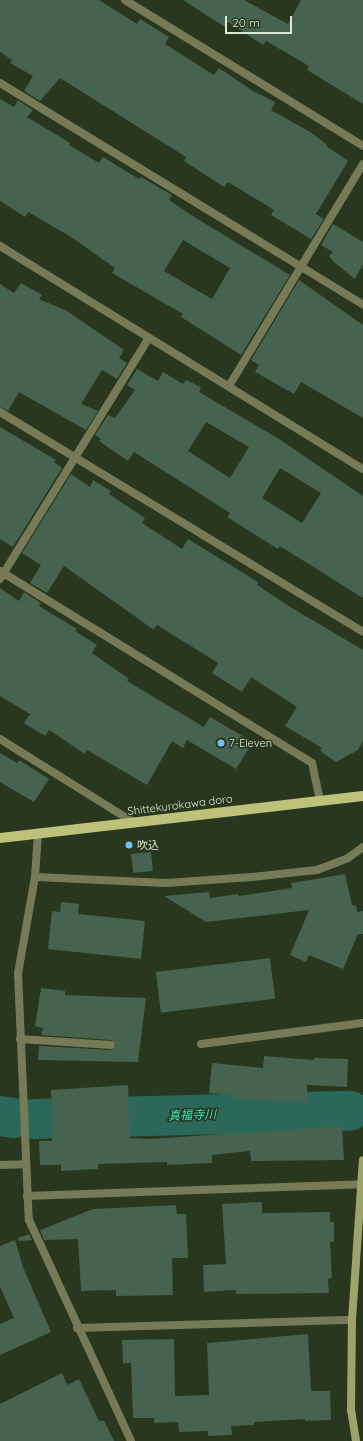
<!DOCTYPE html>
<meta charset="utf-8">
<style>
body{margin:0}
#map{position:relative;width:363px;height:1441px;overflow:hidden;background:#28371d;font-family:Quicksand,"Noto Sans JP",sans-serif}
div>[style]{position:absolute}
.river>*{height:40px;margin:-20px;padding:0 20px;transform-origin:20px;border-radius:20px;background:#2b685a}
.building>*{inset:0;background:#45634f;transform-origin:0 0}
.lane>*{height:8px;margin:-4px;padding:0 4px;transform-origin:4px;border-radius:4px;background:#777a57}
.street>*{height:8px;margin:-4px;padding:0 4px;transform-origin:4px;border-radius:4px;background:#777a57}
.secondary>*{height:8px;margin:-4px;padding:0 4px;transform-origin:4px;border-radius:4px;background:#9fa26a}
.primary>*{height:10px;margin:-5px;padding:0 5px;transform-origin:5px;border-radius:5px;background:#bdc179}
.dots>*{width:11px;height:11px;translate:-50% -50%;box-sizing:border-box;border:2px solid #28371d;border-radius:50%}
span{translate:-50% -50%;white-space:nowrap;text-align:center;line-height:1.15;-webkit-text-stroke:3px #28371d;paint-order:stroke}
.poi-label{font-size:11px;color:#dde7d7}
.left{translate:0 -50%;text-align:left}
.street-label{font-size:11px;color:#dde7d7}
.water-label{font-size:12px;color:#3be4c3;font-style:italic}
.scale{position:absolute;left:225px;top:16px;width:67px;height:18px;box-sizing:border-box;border:2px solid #dde7d7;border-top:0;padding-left:5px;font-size:12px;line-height:14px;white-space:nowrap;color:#dde7d7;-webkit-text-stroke:3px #28371d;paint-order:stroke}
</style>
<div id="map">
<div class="river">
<div style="left:0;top:1116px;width:14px;rotate:8deg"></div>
<div style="left:34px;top:1119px;width:316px;rotate:-1.5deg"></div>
</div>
<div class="building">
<div style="clip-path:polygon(0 0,99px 0,137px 24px,140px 19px,169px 37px,165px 44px,214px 75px,219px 68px,253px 91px,275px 102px,271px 110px,312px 133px,327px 145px,326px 146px,348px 161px,316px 214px,324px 219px,311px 239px,271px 215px,274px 210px,228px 182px,224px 187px,184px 161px,186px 157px,60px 78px,40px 101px,24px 91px,33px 76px,10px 63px,12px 60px,0 52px)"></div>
<div style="clip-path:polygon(183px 0,244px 0,288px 24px,301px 0,363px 0,363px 104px,307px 70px,309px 66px,266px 41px,263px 45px,228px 22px,225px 27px)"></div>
<div style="clip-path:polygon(evenodd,0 99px,14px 107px,18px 100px,33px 110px,27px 117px,70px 143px,69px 145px,99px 163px,103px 157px,139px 179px,141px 177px,172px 195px,169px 200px,196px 218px,290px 275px,241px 355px,181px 317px,183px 314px,112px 273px,115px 268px,71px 237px,28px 212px,25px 217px,0 201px,0 99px,183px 240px,230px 268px,212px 299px,164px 271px,183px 240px)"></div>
<div style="clip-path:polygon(333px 224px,363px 242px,363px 264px,355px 279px,335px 263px,329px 256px,333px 252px,321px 245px)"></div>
<div style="clip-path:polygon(299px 280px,363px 325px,363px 418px,301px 382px,294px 394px,255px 372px,259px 365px,251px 360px)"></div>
<div style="clip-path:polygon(21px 283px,42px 295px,39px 299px,67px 311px,124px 350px,119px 358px,127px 363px,117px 379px,102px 370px,81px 404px,98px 411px,86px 430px,19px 392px,8px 411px,0 407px,0 284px,14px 293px)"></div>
<div style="clip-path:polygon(evenodd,137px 369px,158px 381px,163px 372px,183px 384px,186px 380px,201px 387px,199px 392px,279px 439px,363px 496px,363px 598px,280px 546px,278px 549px,227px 517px,230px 513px,134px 452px,128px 461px,99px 441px,101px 439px,95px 435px,108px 415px,115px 418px,135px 390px,127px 385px,137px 369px,206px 422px,249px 447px,230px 478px,188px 451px,206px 422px,137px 369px,280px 468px,321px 493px,302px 523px,262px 498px,280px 468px)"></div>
<div style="clip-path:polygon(0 427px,56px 460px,54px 462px,62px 468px,13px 547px,0 539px)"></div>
<div style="clip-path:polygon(71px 474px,90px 487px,93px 480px,111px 491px,109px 494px,145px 518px,142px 523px,182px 549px,188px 539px,258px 582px,257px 585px,292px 608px,363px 650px,363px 741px,358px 750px,336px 762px,320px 751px,322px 748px,285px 726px,297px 707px,251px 677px,242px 692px,212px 673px,218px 663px,157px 625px,154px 630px,64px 566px,47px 593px,30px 583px,41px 565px,22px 553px)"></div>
<div style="clip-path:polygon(0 588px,19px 601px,24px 592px,41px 603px,39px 606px,77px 629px,75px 631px,97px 645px,92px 653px,129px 679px,127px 681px,204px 727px,210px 717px,253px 742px,236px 769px,187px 740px,183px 748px,172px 741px,147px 785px,87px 750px,85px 754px,49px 730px,45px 736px,24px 723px,30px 714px,0 696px)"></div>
<div style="clip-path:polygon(0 753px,17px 763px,19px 760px,49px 779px,34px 802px,0 782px)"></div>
<div style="left:151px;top:852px;width:19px;height:20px;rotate:84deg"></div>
<div style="clip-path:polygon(345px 874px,352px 905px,356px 906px,357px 912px,363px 911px,363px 934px,358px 934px,343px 969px,309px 955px,306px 962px,290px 955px,309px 910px,206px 922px,164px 896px,209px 892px,210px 898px,238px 894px,239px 896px,292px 888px,291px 883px)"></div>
<div style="clip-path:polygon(61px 902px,79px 904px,78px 914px,145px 921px,141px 959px,48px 949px,52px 911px,60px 912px)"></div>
<div style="left:270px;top:958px;width:41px;height:115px;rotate:83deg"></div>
<div style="clip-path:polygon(41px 988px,65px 991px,65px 995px,146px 998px,138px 1062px,38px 1060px,39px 1046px,111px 1050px,116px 1045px,111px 1040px,41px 1035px,43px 1028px,35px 1026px)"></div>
<div style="clip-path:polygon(264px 1056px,314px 1060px,314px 1058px,348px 1059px,347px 1087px,307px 1085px,308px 1103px,234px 1099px,234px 1095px,209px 1093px,212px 1063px,263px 1068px)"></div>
<div style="clip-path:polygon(128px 1085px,130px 1138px,149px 1139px,342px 1126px,344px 1160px,251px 1161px,250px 1151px,212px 1155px,212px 1163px,167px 1165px,167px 1162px,98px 1164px,98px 1169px,61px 1171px,61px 1165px,40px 1165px,39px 1141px,52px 1141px,51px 1090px)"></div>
<div style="clip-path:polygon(262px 1202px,262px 1213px,330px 1212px,330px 1222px,334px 1222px,334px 1242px,330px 1242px,332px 1278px,328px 1279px,329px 1293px,236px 1294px,236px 1290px,204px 1292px,203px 1265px,226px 1264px,222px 1204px)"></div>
<div style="clip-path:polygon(176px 1205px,177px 1214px,186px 1214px,188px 1258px,172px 1258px,173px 1295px,116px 1296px,116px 1290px,81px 1291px,78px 1239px,44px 1240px,40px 1230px,93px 1209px)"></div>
<div style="clip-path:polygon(29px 1234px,32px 1240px,19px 1241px,18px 1238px)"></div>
<div style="clip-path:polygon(15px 1240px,23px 1267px,51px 1332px,0 1355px,0 1324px,14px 1318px,0 1287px,0 1246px)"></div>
<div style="clip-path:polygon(308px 1334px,311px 1391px,330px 1391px,331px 1420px,305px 1421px,305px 1419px,254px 1422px,254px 1425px,231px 1426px,232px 1435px,208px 1436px,208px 1431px,179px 1432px,178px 1422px,154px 1423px,154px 1418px,133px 1418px,131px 1363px,123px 1363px,122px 1340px,174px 1339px,175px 1396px,209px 1395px,207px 1343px)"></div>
<div style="clip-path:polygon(62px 1373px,67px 1385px,79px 1379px,99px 1421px,104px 1421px,114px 1441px,0 1441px,0 1404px)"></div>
</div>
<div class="lane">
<div style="left:20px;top:1039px;width:91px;rotate:3.8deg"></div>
<div style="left:77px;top:1328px;width:275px;rotate:-1.7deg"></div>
</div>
<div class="street">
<div style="left:125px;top:0;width:279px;rotate:31.5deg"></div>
<div style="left:0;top:83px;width:426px;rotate:31.4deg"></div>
<div style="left:0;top:246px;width:426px;rotate:31.6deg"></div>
<div style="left:229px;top:386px;width:259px;rotate:-58.9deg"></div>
<div style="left:0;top:412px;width:424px;rotate:31.2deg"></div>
<div style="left:0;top:571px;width:366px;rotate:31.6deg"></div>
<div style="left:312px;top:763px;width:38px;rotate:78deg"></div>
<div style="left:0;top:579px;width:283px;rotate:-58.3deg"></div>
<div style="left:0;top:739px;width:157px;rotate:32deg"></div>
<div style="left:38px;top:833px;width:44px;rotate:93.9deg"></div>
<div style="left:35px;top:877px;width:97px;rotate:100deg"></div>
<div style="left:18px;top:973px;width:247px;rotate:87.5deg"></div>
<div style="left:29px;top:1220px;width:243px;rotate:65.2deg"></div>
<div style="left:35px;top:877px;width:131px;rotate:2.6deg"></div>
<div style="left:166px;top:883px;width:86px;rotate:-4deg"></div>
<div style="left:252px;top:877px;width:65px;rotate:-6.1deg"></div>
<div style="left:317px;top:870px;width:33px;rotate:-21deg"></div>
<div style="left:348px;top:858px;width:19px;rotate:-36deg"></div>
<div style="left:201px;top:1044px;width:163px;rotate:-7.4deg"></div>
<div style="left:0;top:1165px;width:25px;rotate:-2deg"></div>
<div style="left:27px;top:1196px;width:336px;rotate:-2deg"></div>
</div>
<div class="secondary">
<div style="left:356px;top:1441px;width:31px;rotate:-99deg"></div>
<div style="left:351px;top:1410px;width:90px;rotate:-89.4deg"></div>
<div style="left:352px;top:1320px;width:160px;rotate:-86.1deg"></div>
</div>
<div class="primary">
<div style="left:0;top:838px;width:365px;rotate:-6.6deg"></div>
</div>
<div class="dots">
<div style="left:221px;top:743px;background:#74c0f6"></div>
<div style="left:129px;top:845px;background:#74c0f6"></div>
</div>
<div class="poi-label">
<span class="left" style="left:229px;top:743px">7-Eleven</span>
<span class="left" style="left:137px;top:845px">吹込</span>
</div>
<div class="street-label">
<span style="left:180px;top:805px;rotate:-7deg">Shittekurokawa doro</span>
</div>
<div class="water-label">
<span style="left:192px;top:1115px;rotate:-2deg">真福寺川</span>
</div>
<div class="scale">20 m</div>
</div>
